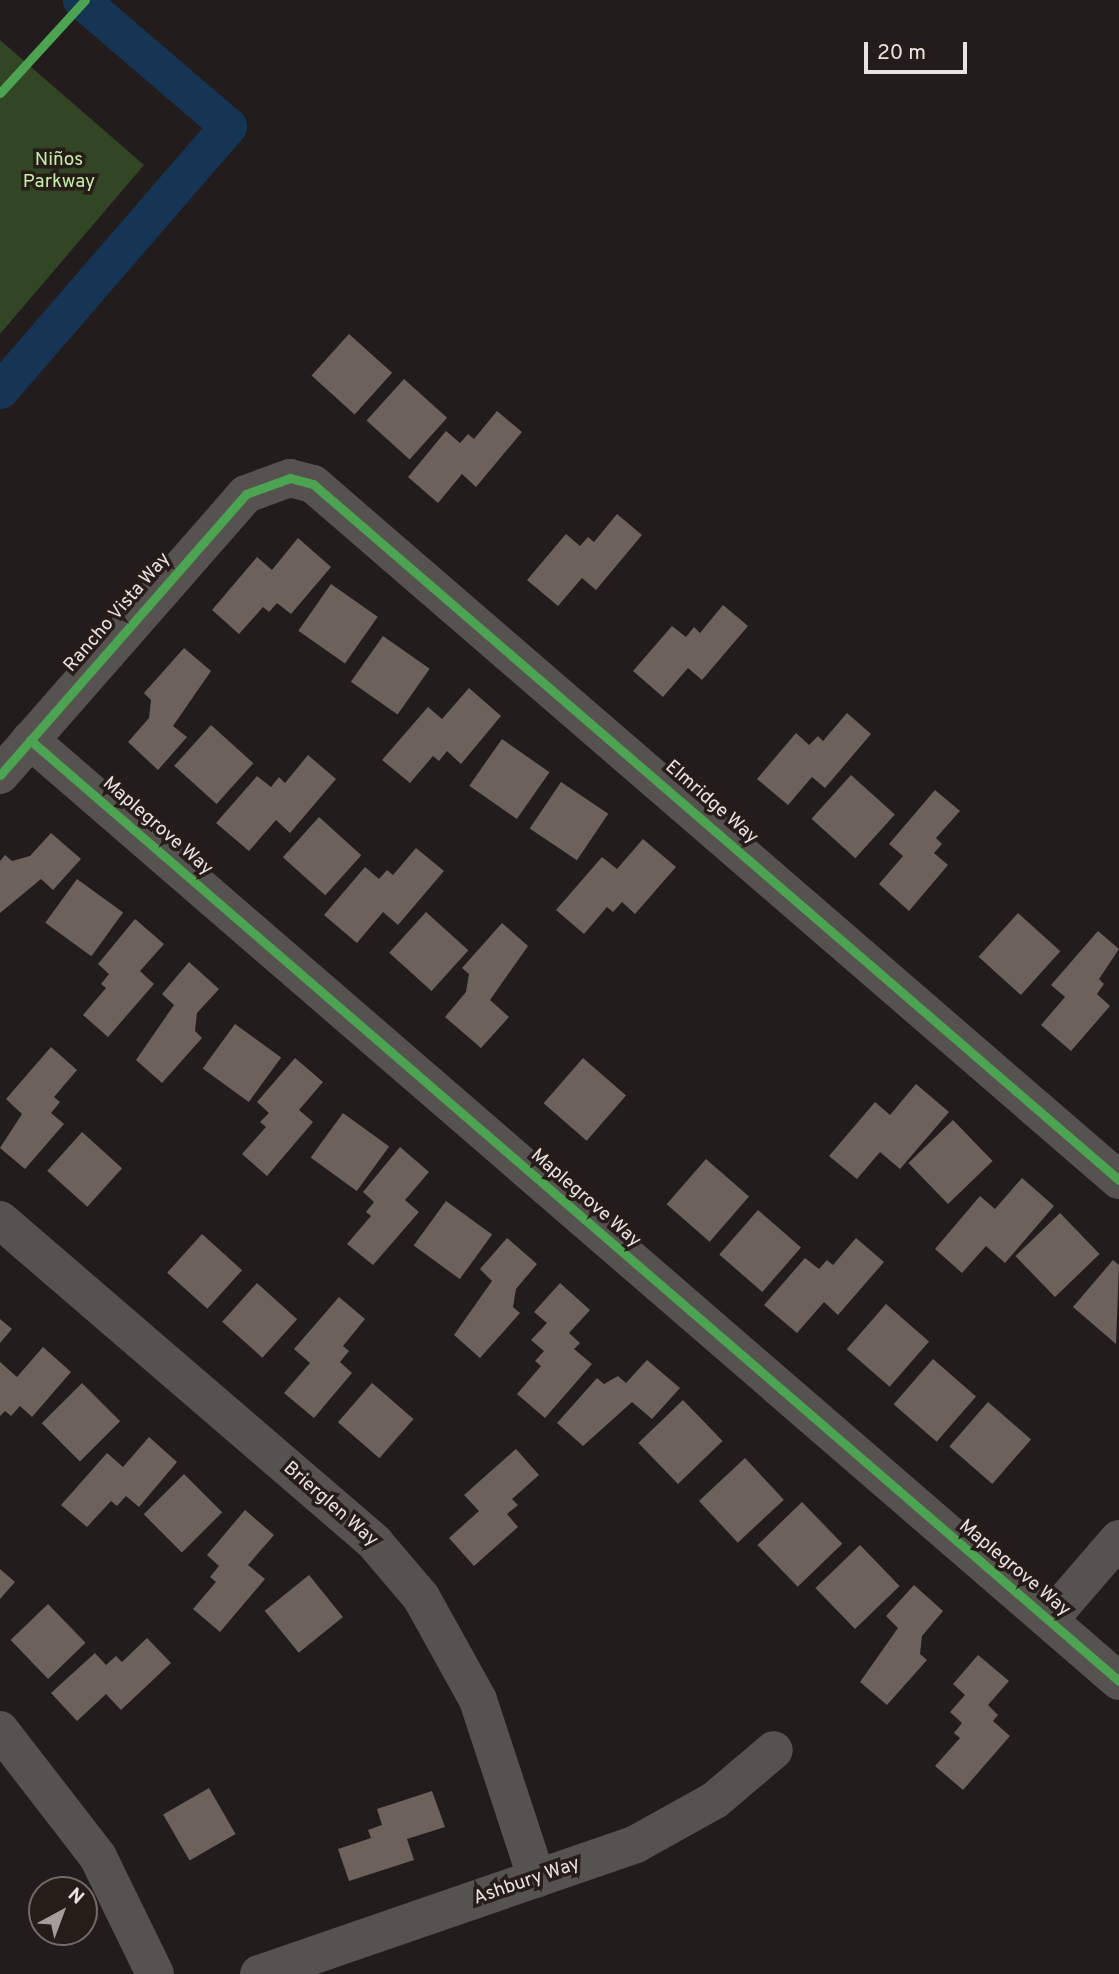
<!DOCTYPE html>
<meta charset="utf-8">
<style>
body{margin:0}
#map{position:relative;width:1119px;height:1974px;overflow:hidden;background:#221d1c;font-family:Overpass,sans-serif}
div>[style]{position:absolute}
.green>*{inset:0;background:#324524}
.canal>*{height:37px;margin:-18.5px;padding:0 18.5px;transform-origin:18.5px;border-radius:18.5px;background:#163453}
.building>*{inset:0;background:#6d615c;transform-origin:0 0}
.minor>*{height:38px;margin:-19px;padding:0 19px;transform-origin:19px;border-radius:19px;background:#565250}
.cycleway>*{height:9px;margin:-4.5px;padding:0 4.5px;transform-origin:4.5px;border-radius:4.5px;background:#4ca352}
span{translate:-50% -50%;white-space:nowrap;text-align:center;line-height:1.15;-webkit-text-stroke:7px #261c18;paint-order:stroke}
.park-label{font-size:19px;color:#c5eea8}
.street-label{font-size:19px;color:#eae2df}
.north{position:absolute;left:28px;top:1876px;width:70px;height:70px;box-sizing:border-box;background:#261c18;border:2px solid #746b68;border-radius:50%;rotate:41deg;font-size:19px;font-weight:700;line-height:28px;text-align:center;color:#eae2df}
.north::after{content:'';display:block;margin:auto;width:24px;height:32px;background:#a49d9b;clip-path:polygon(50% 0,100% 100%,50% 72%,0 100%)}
.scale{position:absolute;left:864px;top:42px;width:103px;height:32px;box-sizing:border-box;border:4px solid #eae2df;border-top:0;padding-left:9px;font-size:21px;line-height:24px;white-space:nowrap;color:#eae2df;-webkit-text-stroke:5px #261c18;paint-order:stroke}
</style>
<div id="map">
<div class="green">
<div style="clip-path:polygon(0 40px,144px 165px,0 334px)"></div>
</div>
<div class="canal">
<div style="left:0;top:390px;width:349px;rotate:-49.2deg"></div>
<div style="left:228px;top:126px;width:194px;rotate:-139.4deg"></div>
</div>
<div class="building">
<div style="left:349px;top:334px;width:58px;height:56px;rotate:42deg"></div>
<div style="left:404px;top:379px;width:58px;height:56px;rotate:42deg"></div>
<div style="clip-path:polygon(497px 411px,522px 432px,476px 487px,462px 474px,438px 503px,408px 477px,446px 431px,460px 443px,468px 434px,474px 439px)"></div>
<div style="clip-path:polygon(617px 514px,642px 535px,596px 590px,582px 578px,558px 606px,527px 580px,566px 534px,580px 546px,588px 537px,594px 542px)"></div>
<div style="clip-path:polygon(298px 538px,331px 567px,291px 614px,277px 603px,269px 612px,263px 607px,239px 634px,212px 610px,257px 557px,272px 570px)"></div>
<div style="left:331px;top:584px;width:57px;height:57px;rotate:35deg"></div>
<div style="clip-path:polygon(723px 605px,748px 626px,702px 680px,688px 668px,663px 697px,633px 671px,672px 626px,686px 637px,694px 627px,700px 633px)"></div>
<div style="left:383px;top:636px;width:57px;height:56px;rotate:35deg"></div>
<div style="clip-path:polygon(184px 648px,211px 671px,173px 726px,187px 737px,158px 770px,128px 742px,149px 718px,151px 700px,144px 693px)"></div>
<div style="clip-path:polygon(469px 688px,501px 716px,461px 764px,447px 751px,439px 761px,433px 756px,410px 783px,382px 760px,428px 707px,442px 719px)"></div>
<div style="clip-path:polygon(847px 713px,871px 734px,825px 788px,812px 777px,788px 805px,757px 779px,796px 733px,809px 745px,818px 736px,823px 741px)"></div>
<div style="left:211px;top:725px;width:57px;height:55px;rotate:42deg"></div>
<div style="left:502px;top:739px;width:58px;height:57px;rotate:35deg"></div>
<div style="clip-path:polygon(308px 755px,336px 779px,290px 833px,276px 820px,249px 851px,216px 823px,257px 776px,271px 787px,279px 777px,285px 783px)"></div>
<div style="left:851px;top:775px;width:59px;height:59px;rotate:42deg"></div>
<div style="left:561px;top:782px;width:57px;height:56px;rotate:34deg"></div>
<div style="clip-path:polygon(935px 790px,960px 811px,936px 838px,942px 844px,934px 853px,948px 865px,909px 911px,879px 884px,903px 856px,889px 844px)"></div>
<div style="left:319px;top:817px;width:57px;height:54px;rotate:42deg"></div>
<div style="clip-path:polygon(51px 833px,81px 859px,53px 890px,41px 879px,0 913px,0 861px,5px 855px,12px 861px,30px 856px)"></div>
<div style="clip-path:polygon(643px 839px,676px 867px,635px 914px,622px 902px,613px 912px,607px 907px,584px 934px,556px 910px,602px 857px,617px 869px)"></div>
<div style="clip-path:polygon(416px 848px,444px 871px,398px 925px,383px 912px,357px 943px,324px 915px,365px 867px,379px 879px,387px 870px,393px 875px)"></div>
<div style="left:77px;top:879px;width:57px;height:54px;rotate:36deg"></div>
<div style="left:426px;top:912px;width:57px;height:55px;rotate:42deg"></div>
<div style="left:1018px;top:913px;width:57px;height:59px;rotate:42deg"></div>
<div style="clip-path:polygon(135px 919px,164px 944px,140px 971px,154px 984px,108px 1037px,83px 1015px,106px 988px,101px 984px,109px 974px,98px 964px)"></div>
<div style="clip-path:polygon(502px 923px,528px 946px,490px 1000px,509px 1017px,481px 1048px,445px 1017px,466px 992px,469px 974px,462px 968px)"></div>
<div style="clip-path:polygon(1098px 931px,1119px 949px,1099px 979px,1104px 984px,1097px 994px,1110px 1006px,1071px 1051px,1041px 1025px,1065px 997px,1051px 985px)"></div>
<div style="clip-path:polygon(189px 962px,219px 989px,197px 1013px,195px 1031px,202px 1038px,162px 1083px,136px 1060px,174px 1005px,162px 994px)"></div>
<div style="left:235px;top:1024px;width:57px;height:55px;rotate:36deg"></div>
<div style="clip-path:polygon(51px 1047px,77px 1070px,54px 1097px,60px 1102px,51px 1113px,64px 1124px,25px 1169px,0 1148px,22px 1114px,6px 1099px)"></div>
<div style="clip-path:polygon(295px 1058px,323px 1082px,299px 1110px,313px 1122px,267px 1176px,242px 1154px,266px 1127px,260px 1122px,269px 1113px,257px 1102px)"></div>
<div style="left:583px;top:1058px;width:57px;height:60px;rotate:41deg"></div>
<div style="clip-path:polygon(916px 1084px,949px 1112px,900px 1169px,880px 1152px,857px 1179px,829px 1156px,875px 1102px,890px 1115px)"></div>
<div style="left:343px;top:1113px;width:57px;height:55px;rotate:36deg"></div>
<div style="left:953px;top:1120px;width:57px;height:62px;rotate:46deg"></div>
<div style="left:82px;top:1132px;width:54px;height:52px;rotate:42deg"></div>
<div style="clip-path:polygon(400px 1147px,429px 1172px,405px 1200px,419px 1212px,373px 1265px,347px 1244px,371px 1216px,366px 1212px,374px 1202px,363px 1192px)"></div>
<div style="left:706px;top:1159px;width:57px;height:60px;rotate:41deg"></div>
<div style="clip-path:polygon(1022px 1178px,1054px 1206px,1005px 1263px,986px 1246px,962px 1273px,935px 1249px,980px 1196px,995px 1209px)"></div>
<div style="left:446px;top:1201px;width:57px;height:55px;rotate:36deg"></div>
<div style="left:758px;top:1210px;width:57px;height:59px;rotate:41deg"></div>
<div style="left:1060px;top:1213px;width:57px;height:62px;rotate:46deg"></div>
<div style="left:202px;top:1234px;width:54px;height:52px;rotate:42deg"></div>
<div style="clip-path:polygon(507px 1238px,537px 1264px,516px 1289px,513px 1307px,520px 1313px,480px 1358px,454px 1335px,492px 1281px,480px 1269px)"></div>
<div style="clip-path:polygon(856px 1238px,884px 1262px,838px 1315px,824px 1302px,797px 1333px,764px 1305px,805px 1258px,819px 1269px,827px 1260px,833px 1265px)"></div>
<div style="clip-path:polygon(1113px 1260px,1119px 1265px,1116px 1344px,1073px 1307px)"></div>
<div style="left:257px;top:1283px;width:54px;height:52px;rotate:42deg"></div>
<div style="clip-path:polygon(560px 1283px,590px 1310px,569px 1333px,580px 1343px,574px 1349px,592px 1364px,545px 1418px,517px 1394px,541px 1366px,535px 1361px,544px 1351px,531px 1340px,547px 1323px,534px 1312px)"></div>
<div style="clip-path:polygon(339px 1297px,365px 1319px,343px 1346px,349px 1351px,340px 1362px,352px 1373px,314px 1418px,284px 1393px,310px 1363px,294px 1349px)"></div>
<div style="left:886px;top:1304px;width:57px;height:60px;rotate:41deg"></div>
<div style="clip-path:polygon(0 1319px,12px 1329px,0 1343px)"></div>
<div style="clip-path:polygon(43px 1347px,71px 1372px,32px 1417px,20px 1406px,11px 1416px,5px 1411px,0 1416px,0 1362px,17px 1377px)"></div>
<div style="left:933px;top:1359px;width:57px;height:60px;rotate:41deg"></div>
<div style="clip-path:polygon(647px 1360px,680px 1388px,652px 1419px,632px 1402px,583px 1446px,557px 1423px,597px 1378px,604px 1384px,618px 1376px,626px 1383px)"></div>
<div style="left:82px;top:1383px;width:54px;height:57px;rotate:45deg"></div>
<div style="left:372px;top:1383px;width:55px;height:52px;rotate:41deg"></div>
<div style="left:683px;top:1400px;width:57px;height:62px;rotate:46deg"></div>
<div style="left:988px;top:1402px;width:57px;height:59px;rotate:41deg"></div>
<div style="clip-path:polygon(149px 1437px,177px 1462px,139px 1507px,126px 1496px,117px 1506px,111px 1501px,87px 1527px,61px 1505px,107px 1453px,123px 1467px)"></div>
<div style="clip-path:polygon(516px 1449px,539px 1475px,512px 1499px,518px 1505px,507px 1514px,518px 1527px,474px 1566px,449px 1538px,479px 1511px,464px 1495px)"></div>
<div style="left:745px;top:1458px;width:57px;height:63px;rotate:47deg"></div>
<div style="left:184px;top:1474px;width:54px;height:57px;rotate:45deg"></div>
<div style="left:802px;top:1502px;width:58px;height:62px;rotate:46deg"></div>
<div style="clip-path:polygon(245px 1510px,274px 1535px,248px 1565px,265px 1579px,220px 1632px,193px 1609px,216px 1582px,210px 1577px,219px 1566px,207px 1555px)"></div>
<div style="left:860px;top:1545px;width:57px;height:62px;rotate:46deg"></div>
<div style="clip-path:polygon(0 1569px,15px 1582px,0 1599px)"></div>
<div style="left:309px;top:1575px;width:54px;height:57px;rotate:51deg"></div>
<div style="clip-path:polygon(914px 1585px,943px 1611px,922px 1636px,920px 1654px,927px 1660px,887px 1705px,860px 1682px,898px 1628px,886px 1616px)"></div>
<div style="left:48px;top:1604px;width:54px;height:52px;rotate:46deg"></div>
<div style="clip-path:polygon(147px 1638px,171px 1663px,121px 1710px,106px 1694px,77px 1721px,51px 1693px,95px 1653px,106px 1665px,116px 1656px,122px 1662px)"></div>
<div style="clip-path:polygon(978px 1655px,1009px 1681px,988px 1705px,998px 1715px,993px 1721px,1010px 1736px,963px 1790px,935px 1766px,960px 1738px,954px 1733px,962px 1723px,950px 1712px,965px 1695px,953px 1684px)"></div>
<div style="left:209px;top:1788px;width:53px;height:53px;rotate:60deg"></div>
<div style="clip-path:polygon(432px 1791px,445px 1827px,407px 1839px,414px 1860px,349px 1881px,338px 1849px,371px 1838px,368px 1830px,382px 1825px,377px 1809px)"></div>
</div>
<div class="minor">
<div style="left:30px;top:740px;width:1439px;rotate:40.83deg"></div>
<div style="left:0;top:775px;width:373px;rotate:-48.8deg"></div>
<div style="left:246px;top:494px;width:47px;rotate:-20deg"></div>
<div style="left:290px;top:478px;width:24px;rotate:15deg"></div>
<div style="left:313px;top:484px;width:1065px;rotate:40.81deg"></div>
<div style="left:0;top:1220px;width:495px;rotate:40.7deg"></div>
<div style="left:375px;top:1543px;width:71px;rotate:49.6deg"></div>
<div style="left:421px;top:1597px;width:118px;rotate:61deg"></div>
<div style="left:478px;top:1700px;width:188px;rotate:71.8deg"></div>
<div style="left:1049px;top:1620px;width:107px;rotate:-49.2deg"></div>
<div style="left:0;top:1730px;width:160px;rotate:52.3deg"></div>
<div style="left:98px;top:1857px;width:130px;rotate:64deg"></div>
<div style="left:259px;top:1974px;width:399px;rotate:-19deg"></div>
<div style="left:636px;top:1844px;width:90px;rotate:-29.1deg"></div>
<div style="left:715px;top:1800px;width:77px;rotate:-40.3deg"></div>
</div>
<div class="cycleway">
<div style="left:0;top:93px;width:126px;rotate:-47.6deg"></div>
<div style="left:30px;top:740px;width:1439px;rotate:40.83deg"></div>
<div style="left:0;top:775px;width:373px;rotate:-48.8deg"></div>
<div style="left:246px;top:494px;width:47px;rotate:-20deg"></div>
<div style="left:290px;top:478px;width:24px;rotate:15deg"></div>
<div style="left:313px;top:484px;width:1065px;rotate:40.81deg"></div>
</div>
<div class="park-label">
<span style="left:59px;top:172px">Niños<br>Parkway</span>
</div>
<div class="street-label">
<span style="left:118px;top:613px;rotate:-49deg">Rancho Vista Way</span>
<span style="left:711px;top:803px;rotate:41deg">Elmridge Way</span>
<span style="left:157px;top:827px;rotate:41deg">Maplegrove Way</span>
<span style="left:585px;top:1199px;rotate:41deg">Maplegrove Way</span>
<span style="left:330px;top:1505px;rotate:41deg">Brierglen Way</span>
<span style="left:1014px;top:1569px;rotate:40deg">Maplegrove Way</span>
<span style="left:527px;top:1882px;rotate:-19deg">Ashbury Way</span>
</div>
<div class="north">N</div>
<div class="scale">20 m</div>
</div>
